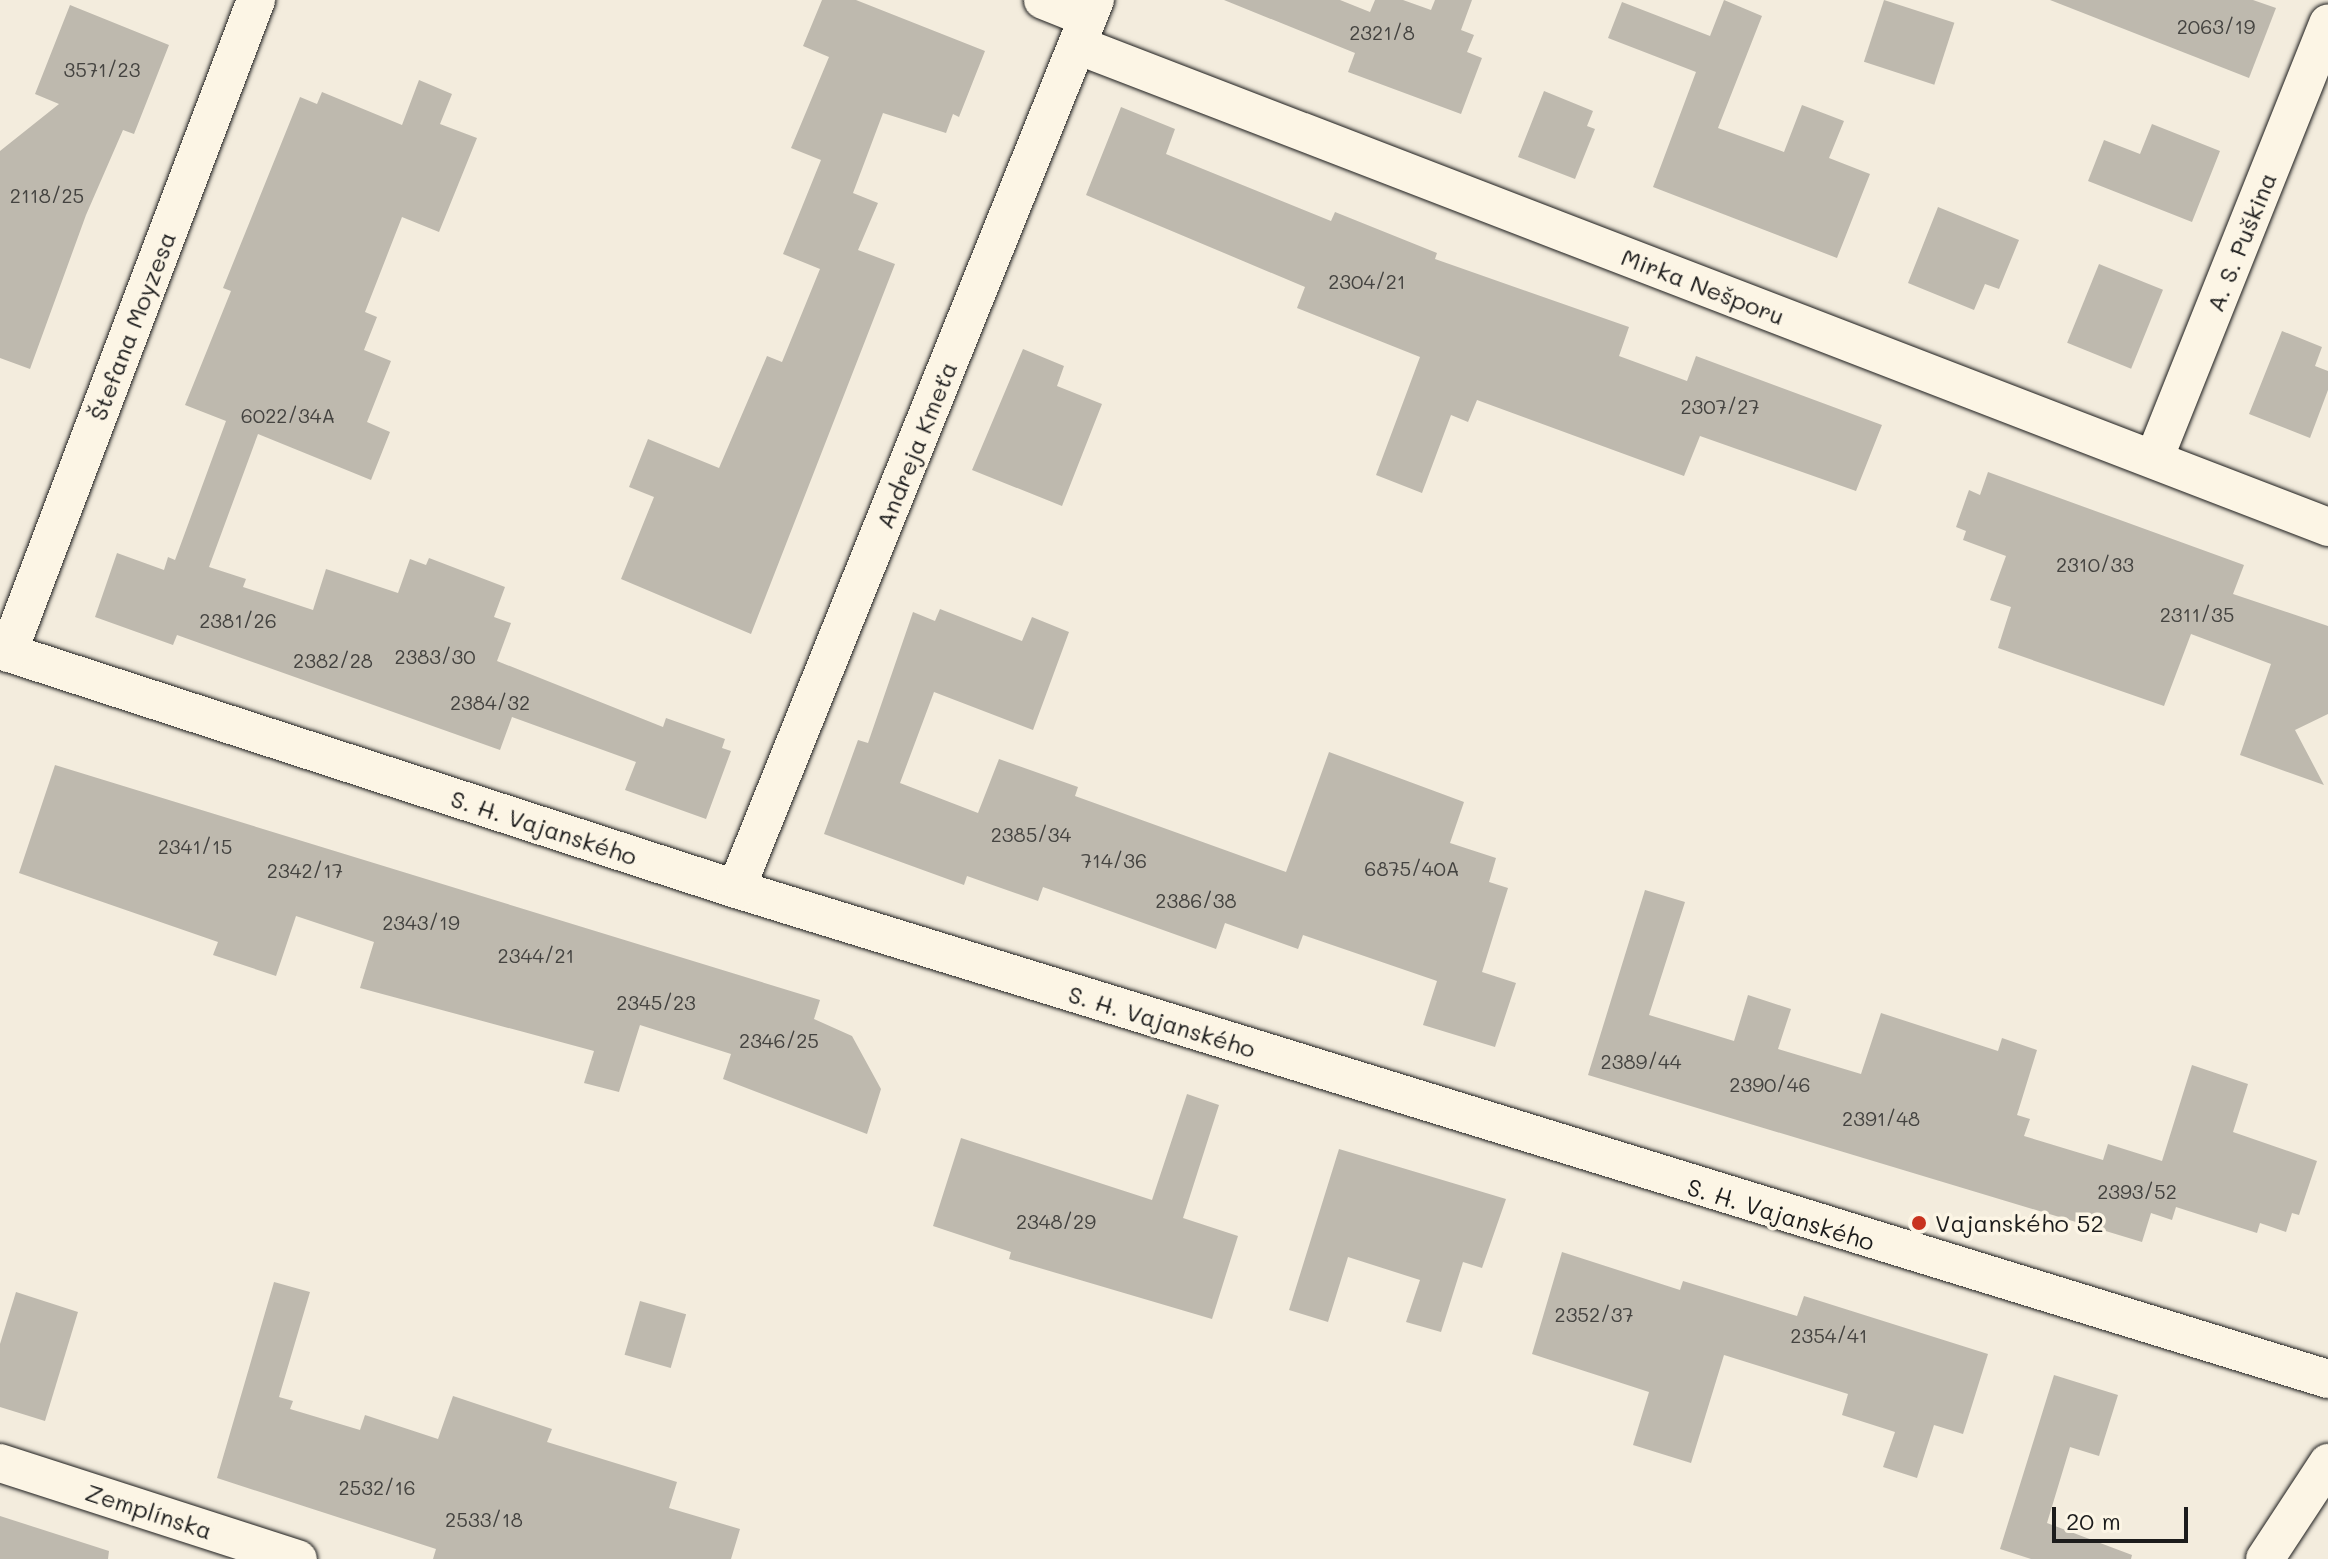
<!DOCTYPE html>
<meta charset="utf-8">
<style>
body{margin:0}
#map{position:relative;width:2328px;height:1559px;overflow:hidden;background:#f3ecdd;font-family:Mali,sans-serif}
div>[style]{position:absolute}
.building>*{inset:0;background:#beb9ae;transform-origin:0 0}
.roads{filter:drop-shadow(0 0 2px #1c1c1c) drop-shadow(0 0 2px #1c1c1c)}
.minor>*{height:38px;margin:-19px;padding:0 19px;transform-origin:19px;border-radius:19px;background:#fcf5e5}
.dots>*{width:22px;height:22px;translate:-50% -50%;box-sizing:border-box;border:4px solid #fcf5e5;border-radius:50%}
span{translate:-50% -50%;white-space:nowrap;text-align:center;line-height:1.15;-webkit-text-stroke:7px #fcf5e5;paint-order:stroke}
.number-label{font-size:20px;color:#444340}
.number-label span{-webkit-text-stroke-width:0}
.street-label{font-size:24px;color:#1c1c1c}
.poi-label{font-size:24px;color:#1c1c1c}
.left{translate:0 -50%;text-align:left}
.scale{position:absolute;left:2052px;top:1507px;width:136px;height:36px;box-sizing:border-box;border:4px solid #1c1c1c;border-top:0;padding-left:10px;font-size:24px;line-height:28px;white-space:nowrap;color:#1c1c1c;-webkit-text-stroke:6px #fcf5e5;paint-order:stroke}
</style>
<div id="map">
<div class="building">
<div style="clip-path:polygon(822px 0,856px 0,985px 51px,959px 117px,953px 114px,946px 133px,883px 113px,853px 193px,878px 203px,858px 250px,895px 264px,751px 634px,621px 579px,654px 497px,629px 487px,648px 439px,719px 468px,767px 356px,782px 362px,820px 269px,783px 254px,821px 160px,791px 148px,829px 57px,803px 46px)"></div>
<div style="clip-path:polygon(1224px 0,1340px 0,1370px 12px,1375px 0,1403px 0,1431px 10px,1435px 0,1472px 0,1461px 30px,1474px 35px,1467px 52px,1482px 58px,1461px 114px,1348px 72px,1355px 53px)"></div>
<div style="clip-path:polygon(1724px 0,1762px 16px,1718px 128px,1784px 152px,1802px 105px,1844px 121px,1829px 158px,1870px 174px,1837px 258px,1653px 187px,1696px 72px,1608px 38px,1622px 2px,1710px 36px)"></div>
<div style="left:1884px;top:0;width:74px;height:65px;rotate:18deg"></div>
<div style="clip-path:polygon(2050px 0,2253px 0,2276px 8px,2249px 78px)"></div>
<div style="clip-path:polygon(70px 5px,169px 45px,134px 134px,123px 130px,86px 215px,30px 369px,0 358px,0 151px,59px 104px,35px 94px)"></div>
<div style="clip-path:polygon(419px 80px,452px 94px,440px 124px,477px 138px,439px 232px,402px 217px,365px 312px,377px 317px,364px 350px,391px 361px,367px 422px,390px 432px,371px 480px,258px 434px,209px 567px,246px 579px,243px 587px,313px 610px,326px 569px,398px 593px,410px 559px,426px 565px,429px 558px,505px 587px,494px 617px,511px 623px,497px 661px,663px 727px,666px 718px,725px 739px,722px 748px,731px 751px,706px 819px,625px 790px,636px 762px,512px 717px,500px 750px,177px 635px,173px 645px,95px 617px,117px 553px,164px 570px,168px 557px,175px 560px,226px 421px,185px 405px,231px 291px,223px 288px,300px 97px,317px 104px,322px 92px,402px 125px)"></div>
<div style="clip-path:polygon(1544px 91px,1593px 111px,1587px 126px,1595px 129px,1575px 179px,1518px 157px)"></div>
<div style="clip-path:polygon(1121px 107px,1175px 129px,1166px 154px,1331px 221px,1335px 212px,1437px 253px,1435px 259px,1629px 327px,1619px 356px,1687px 381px,1696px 356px,1882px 425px,1856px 491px,1700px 436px,1684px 476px,1477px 400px,1468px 422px,1451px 415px,1422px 493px,1376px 475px,1420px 357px,1297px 308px,1305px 287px,1086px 195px)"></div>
<div style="clip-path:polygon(2152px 124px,2220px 151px,2192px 222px,2088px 181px,2104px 140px,2140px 154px)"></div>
<div style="clip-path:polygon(1938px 207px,2019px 240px,1999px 289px,1985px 284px,1974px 310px,1908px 283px)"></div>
<div style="left:2099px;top:264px;width:69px;height:85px;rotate:22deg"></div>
<div style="clip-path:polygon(2282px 331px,2322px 347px,2315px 366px,2328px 371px,2328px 390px,2310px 438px,2249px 414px)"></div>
<div style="clip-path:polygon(1023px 349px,1064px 366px,1057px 386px,1102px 404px,1062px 506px,972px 470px)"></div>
<div style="clip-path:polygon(1988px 472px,2244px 565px,2233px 594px,2328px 626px,2328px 714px,2295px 730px,2324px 785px,2240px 755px,2271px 664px,2191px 634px,2164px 706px,1998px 648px,2011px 607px,1990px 600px,2006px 556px,1963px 540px,1966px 531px,1956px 527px,1969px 490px,1980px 495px)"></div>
<div style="clip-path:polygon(940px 609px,1022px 641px,1032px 617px,1069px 632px,1033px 730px,934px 692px,900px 783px,978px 813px,999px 759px,1078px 787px,1075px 796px,1286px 872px,1329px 752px,1464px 802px,1450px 843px,1496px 858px,1489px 882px,1508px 888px,1482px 972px,1516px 983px,1495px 1047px,1423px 1025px,1437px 981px,1303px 935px,1298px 949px,1225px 923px,1216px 949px,1043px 887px,1038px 901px,967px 876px,964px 885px,824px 834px,858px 740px,868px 743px,913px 612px,935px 621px)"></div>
<div style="clip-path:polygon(55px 765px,820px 1000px,814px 1019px,852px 1036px,881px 1089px,867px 1134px,723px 1079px,731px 1054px,640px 1025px,619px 1092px,584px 1083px,594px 1051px,360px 988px,374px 942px,296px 916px,276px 976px,213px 955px,218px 942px,19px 873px)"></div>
<div style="clip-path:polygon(1645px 890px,1685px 902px,1649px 1015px,1734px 1041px,1748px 995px,1791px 1009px,1778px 1049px,1861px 1074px,1881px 1013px,1998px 1051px,2002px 1038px,2037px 1050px,2017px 1115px,2030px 1119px,2024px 1136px,2103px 1160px,2108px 1144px,2162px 1161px,2192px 1065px,2248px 1084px,2233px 1132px,2317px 1161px,2299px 1215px,2292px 1213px,2286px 1232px,2260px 1223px,2257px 1233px,2176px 1207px,2172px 1220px,2151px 1213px,2142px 1242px,1588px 1075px)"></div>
<div style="clip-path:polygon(1187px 1094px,1219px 1105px,1183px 1218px,1238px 1236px,1212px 1319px,1009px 1259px,1011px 1252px,933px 1226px,961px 1138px,1152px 1200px)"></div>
<div style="clip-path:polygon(1339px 1149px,1506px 1199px,1482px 1268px,1463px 1262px,1441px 1332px,1406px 1322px,1420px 1280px,1348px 1257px,1328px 1322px,1289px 1310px)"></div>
<div style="clip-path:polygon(1562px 1252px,1680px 1290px,1683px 1281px,1797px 1316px,1804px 1296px,1988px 1354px,1963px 1434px,1934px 1425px,1917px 1478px,1883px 1467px,1895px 1432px,1842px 1415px,1848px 1394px,1724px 1355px,1691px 1463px,1633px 1445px,1649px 1392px,1532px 1354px)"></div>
<div style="clip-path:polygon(274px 1282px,310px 1292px,279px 1397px,293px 1401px,290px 1409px,360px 1430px,365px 1415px,438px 1439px,453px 1396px,552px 1429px,547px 1442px,677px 1482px,669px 1508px,740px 1529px,731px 1559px,433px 1559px,436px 1549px,217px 1478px)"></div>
<div style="clip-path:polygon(16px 1292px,78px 1312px,45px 1421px,0 1407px,0 1344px)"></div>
<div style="left:640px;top:1301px;width:48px;height:56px;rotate:16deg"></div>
<div style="clip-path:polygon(2054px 1375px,2118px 1395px,2099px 1456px,2070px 1447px,2047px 1523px,2132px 1555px,2131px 1559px,2031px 1559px,2000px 1549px)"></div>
<div style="clip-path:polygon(0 1516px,109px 1551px,108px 1559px,0 1559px)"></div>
</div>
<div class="roads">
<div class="minor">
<div style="left:1043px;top:0;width:48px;rotate:21.8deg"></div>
<div style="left:1077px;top:45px;width:1341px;rotate:21.07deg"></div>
<div style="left:2154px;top:459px;width:469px;rotate:-68.2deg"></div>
<div style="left:0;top:650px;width:774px;rotate:17.99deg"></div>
<div style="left:736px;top:889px;width:1666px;rotate:17.11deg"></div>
<div style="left:8px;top:653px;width:699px;rotate:-69.2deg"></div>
<div style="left:736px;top:889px;width:959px;rotate:-68.01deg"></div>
<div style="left:0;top:1463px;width:313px;rotate:17.9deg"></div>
<div style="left:2265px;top:1559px;width:115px;rotate:-56.7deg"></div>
</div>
</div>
<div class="dots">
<div style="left:1919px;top:1223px;background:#c8321e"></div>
</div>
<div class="number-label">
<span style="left:2216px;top:26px">2063/19</span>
<span style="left:1382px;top:32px">2321/8</span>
<span style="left:102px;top:69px">3571/23</span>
<span style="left:47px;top:195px">2118/25</span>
<span style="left:1367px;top:281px">2304/21</span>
<span style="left:1720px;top:406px">2307/27</span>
<span style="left:288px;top:415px">6022/34A</span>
<span style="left:2095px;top:564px">2310/33</span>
<span style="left:2197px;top:614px">2311/35</span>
<span style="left:238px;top:620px">2381/26</span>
<span style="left:435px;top:656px">2383/30</span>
<span style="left:333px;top:660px">2382/28</span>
<span style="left:490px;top:702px">2384/32</span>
<span style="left:1031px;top:834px">2385/34</span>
<span style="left:195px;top:846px">2341/15</span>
<span style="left:1114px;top:860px">714/36</span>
<span style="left:1412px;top:868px">6875/40A</span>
<span style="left:305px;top:870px">2342/17</span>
<span style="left:1196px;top:900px">2386/38</span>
<span style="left:421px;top:922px">2343/19</span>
<span style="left:536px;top:955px">2344/21</span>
<span style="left:656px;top:1002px">2345/23</span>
<span style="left:779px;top:1040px">2346/25</span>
<span style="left:1641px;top:1061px">2389/44</span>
<span style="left:1770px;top:1084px">2390/46</span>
<span style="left:1881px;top:1118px">2391/48</span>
<span style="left:2137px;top:1191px">2393/52</span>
<span style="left:1056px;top:1221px">2348/29</span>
<span style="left:1594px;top:1314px">2352/37</span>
<span style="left:1829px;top:1335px">2354/41</span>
<span style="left:377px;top:1487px">2532/16</span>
<span style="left:484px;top:1519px">2533/18</span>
</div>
<div class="street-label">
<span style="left:2241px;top:242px;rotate:-68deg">A. S. Puškina</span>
<span style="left:1703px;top:286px;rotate:21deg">Mirka Nešporu</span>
<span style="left:132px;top:326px;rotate:-69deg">Štefana Moyzesa</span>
<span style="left:916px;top:445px;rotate:-68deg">Andreja Kmeťa</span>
<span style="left:544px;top:827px;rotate:18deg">S. H. Vajanského</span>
<span style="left:1162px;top:1021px;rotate:17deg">S. H. Vajanského</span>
<span style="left:1781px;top:1214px;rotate:17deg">S. H. Vajanského</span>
<span style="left:149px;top:1511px;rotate:18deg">Zemplínska</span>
</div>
<div class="poi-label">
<span class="left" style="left:1935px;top:1223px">Vajanského 52</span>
</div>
<div class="scale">20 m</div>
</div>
